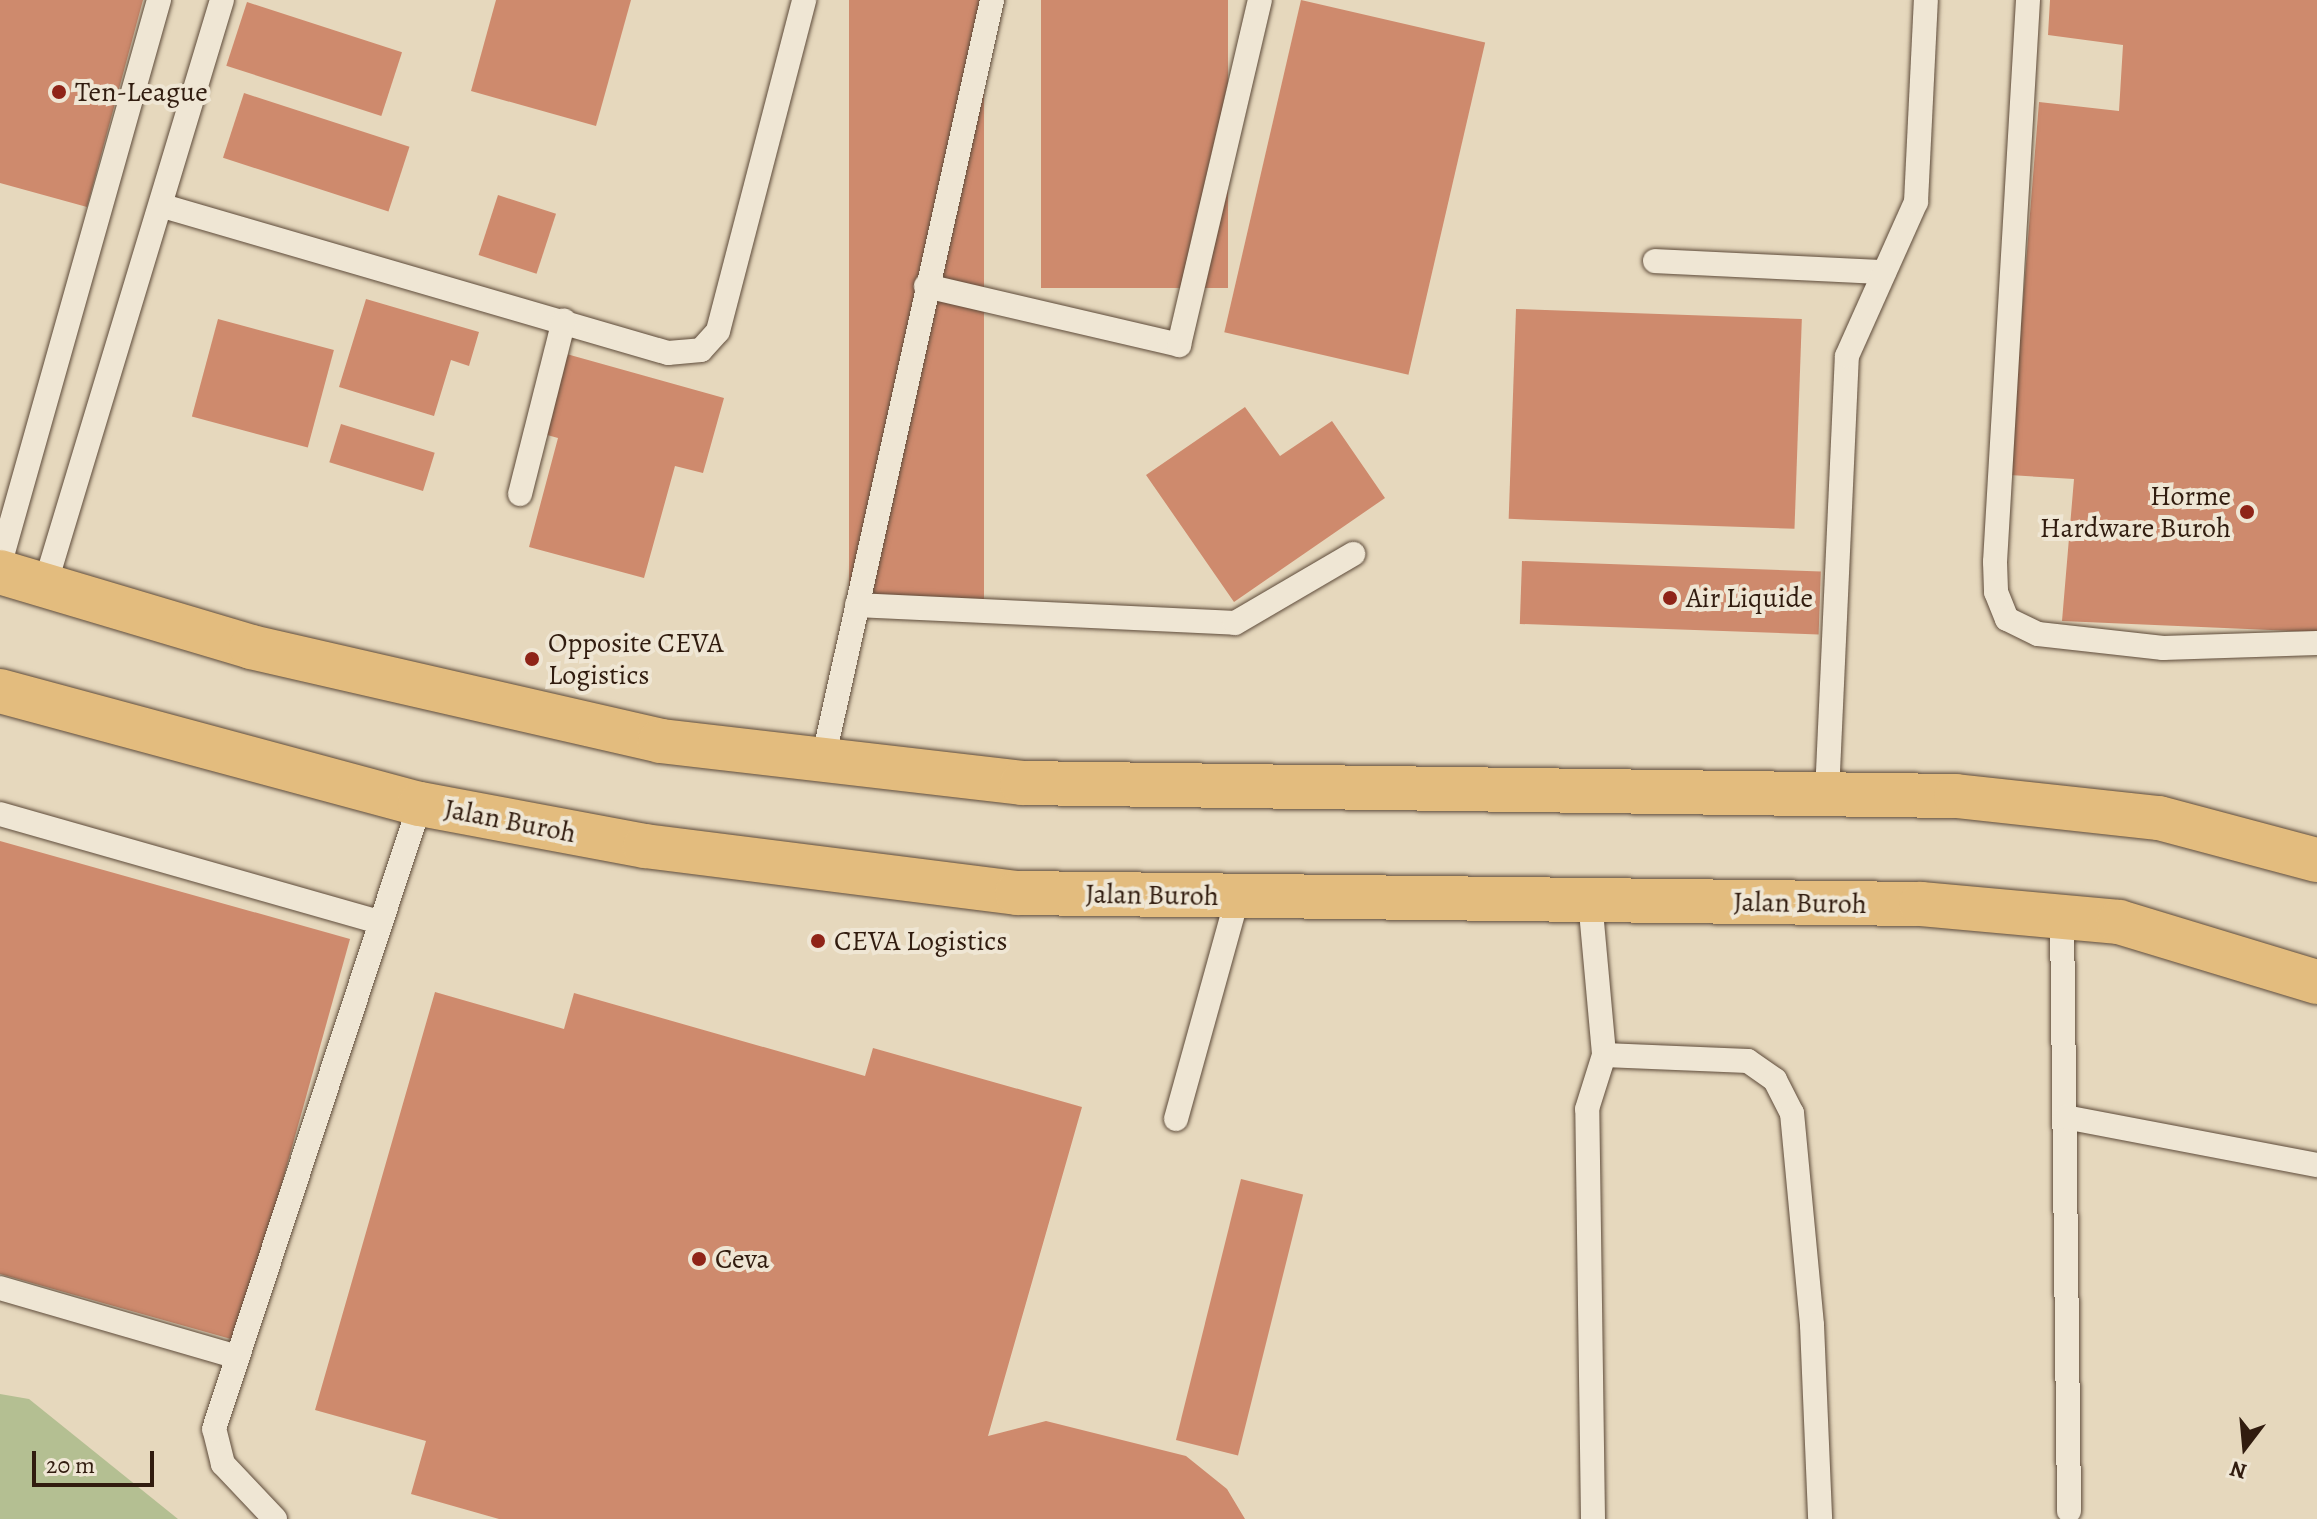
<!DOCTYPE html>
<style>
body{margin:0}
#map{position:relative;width:2317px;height:1519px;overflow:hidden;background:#e6d8bd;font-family:Alegreya,serif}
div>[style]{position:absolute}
.green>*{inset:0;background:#b4bf92}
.building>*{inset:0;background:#ce8a6d;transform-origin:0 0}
.roads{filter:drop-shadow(0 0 2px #5e4b3a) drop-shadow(0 0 2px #5e4b3a)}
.service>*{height:24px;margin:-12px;padding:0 12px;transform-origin:12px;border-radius:12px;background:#efe6d4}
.primary>*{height:44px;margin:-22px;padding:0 22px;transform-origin:22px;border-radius:22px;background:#e3bc7e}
.dots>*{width:22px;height:22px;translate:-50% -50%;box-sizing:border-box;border:4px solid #efe6d4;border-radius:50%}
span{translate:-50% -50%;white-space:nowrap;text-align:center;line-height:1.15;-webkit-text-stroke:8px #efe6d4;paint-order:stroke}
.poi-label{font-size:28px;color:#311c0f}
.left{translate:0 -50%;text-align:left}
.right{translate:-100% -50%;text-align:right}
.street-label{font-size:28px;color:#311c0f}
.north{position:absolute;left:2205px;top:1407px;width:80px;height:80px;-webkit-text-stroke:6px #efe6d4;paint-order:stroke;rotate:196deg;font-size:22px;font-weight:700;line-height:32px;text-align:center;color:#311c0f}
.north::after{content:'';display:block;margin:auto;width:28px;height:36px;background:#311c0f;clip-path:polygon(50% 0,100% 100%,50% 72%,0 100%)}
.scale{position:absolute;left:32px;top:1451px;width:122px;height:36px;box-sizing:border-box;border:4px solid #311c0f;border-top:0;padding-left:10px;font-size:24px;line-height:28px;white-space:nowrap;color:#311c0f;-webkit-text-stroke:6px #efe6d4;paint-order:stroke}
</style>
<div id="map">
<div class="green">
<div style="clip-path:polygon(0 1394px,29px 1399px,178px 1519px,0 1519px)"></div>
</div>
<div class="building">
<div style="clip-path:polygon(0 0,143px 0,87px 207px,0 183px)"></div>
<div style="clip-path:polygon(496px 0,631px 0,596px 126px,471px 91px)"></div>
<div style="left:849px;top:0;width:135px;height:606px"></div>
<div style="left:1041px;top:0;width:187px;height:288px"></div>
<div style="left:1301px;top:0;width:189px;height:341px;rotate:13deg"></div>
<div style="clip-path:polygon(2050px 0,2317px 0,2317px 632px,2062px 621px,2074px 479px,2009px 475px,2039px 102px,2119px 111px,2123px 45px,2048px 35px)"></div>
<div style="left:247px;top:2px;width:163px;height:67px;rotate:18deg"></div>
<div style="left:244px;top:93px;width:174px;height:68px;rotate:18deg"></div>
<div style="left:498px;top:195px;width:61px;height:63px;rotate:18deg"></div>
<div style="clip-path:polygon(366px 299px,479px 332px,469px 366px,451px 360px,434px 416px,339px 387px)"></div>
<div style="left:1516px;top:309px;width:286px;height:210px;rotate:2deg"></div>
<div style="left:218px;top:319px;width:120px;height:101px;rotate:15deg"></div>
<div style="clip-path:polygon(563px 353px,724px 398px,703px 473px,675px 466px,644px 578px,529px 547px,558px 438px,540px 433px)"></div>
<div style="clip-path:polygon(1245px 407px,1280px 456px,1332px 421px,1385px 498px,1234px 602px,1146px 475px)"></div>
<div style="left:341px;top:424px;width:98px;height:40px;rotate:17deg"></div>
<div style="left:1522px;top:561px;width:299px;height:63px;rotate:2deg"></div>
<div style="clip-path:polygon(0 841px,350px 939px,238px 1341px,0 1274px)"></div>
<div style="clip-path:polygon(435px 992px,564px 1029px,574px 993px,865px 1076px,873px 1048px,1082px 1107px,988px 1436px,1046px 1421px,1186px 1456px,1227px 1489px,1245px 1519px,499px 1519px,411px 1494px,426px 1441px,315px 1410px)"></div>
<div style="left:1241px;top:1179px;width:64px;height:269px;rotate:14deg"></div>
</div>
<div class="roads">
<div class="service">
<div style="left:2028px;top:0;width:563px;rotate:93.36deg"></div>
<div style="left:1995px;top:562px;width:30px;rotate:88deg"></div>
<div style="left:1996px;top:592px;width:29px;rotate:68deg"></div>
<div style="left:2007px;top:619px;width:34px;rotate:26deg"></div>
<div style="left:2038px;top:634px;width:126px;rotate:6.4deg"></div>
<div style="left:2163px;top:648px;width:154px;rotate:-1.9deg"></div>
<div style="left:163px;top:206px;width:526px;rotate:16.23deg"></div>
<div style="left:668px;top:353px;width:33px;rotate:-5deg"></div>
<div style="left:701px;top:350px;width:25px;rotate:-48deg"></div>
<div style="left:718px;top:331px;width:342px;rotate:-75.4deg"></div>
<div style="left:1655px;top:261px;width:229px;rotate:2.8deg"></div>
<div style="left:926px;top:286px;width:260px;rotate:13.1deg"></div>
<div style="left:1179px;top:345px;width:354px;rotate:-76.8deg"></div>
<div style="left:520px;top:494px;width:179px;rotate:-75.8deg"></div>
<div style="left:0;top:563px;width:585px;rotate:-74.23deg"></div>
<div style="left:45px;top:585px;width:611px;rotate:-73.17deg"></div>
<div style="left:857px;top:605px;width:378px;rotate:2.7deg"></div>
<div style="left:1235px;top:623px;width:137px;rotate:-30.3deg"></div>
<div style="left:823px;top:760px;width:779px;rotate:-77.46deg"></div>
<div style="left:1827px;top:794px;width:438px;rotate:-87.4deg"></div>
<div style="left:1847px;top:356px;width:169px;rotate:-65.9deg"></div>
<div style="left:1916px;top:202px;width:202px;rotate:-87.2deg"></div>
<div style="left:0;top:814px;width:395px;rotate:15.9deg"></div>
<div style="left:1590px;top:900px;width:156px;rotate:84.8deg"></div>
<div style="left:1604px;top:1055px;width:144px;rotate:2.4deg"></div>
<div style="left:1748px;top:1061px;width:33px;rotate:35deg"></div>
<div style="left:1775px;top:1080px;width:37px;rotate:63deg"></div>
<div style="left:1792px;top:1113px;width:213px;rotate:84.6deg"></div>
<div style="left:1812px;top:1325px;width:194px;rotate:87.6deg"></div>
<div style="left:2062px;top:917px;width:594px;rotate:89.32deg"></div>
<div style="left:2065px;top:1117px;width:257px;rotate:10.8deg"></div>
<div style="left:1176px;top:1119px;width:231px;rotate:-74.5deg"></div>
<div style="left:0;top:1288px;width:247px;rotate:16.2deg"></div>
<div style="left:275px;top:1519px;width:76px;rotate:-133.4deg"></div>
<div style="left:223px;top:1464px;width:36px;rotate:-104deg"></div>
<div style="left:214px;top:1429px;width:658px;rotate:-71.76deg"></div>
<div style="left:1593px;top:1519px;width:410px;rotate:-90.8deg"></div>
<div style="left:1587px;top:1109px;width:57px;rotate:-72.5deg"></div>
</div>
<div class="primary">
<div style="left:0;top:572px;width:262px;rotate:16.6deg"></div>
<div style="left:251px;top:647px;width:420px;rotate:12.9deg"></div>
<div style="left:660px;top:741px;width:364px;rotate:6.6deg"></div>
<div style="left:1022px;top:783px;width:934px;rotate:0.8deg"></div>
<div style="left:1956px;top:796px;width:204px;rotate:6.2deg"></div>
<div style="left:2159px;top:818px;width:163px;rotate:14.9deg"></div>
<div style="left:0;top:691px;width:435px;rotate:15.1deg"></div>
<div style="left:420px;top:804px;width:229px;rotate:10.6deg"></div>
<div style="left:645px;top:846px;width:375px;rotate:7.2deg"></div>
<div style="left:1017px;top:893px;width:904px;rotate:0.7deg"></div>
<div style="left:1921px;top:904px;width:199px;rotate:5.2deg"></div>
<div style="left:2119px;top:922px;width:207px;rotate:16.9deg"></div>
</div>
</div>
<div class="dots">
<div style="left:59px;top:92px;background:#8f2418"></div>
<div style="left:2247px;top:512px;background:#8f2418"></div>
<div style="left:1670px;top:598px;background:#8f2418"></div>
<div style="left:532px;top:659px;background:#8f2418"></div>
<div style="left:818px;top:941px;background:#8f2418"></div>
<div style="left:699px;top:1259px;background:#8f2418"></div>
</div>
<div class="poi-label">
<span class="left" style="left:75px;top:92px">Ten-League</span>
<span class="right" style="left:2231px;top:512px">Horme<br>Hardware Buroh</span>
<span class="left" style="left:1686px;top:598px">Air Liquide</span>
<span class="left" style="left:548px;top:659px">Opposite CEVA<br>Logistics</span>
<span class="left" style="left:834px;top:941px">CEVA Logistics</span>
<span class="left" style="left:715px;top:1259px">Ceva</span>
</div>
<div class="street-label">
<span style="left:510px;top:821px;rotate:11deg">Jalan Buroh</span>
<span style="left:1152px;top:895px;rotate:1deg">Jalan Buroh</span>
<span style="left:1800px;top:903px;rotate:1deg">Jalan Buroh</span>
</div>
<div class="north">N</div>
<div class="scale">20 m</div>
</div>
